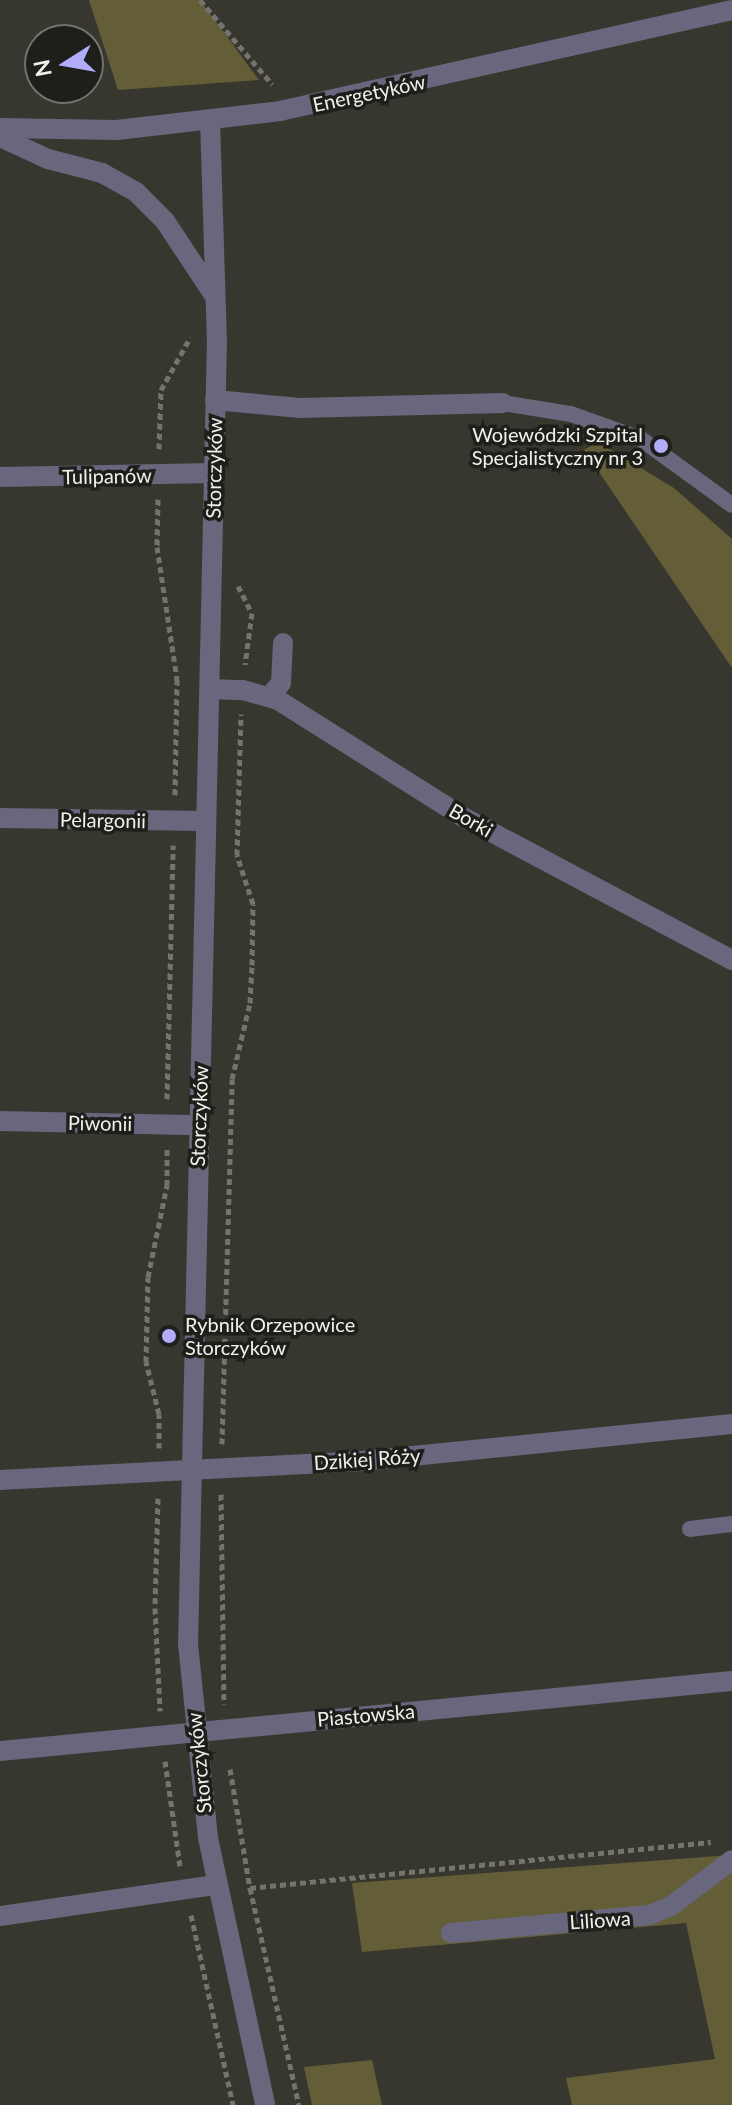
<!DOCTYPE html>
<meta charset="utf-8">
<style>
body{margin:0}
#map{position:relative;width:732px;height:2105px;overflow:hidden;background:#37372f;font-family:Lato,sans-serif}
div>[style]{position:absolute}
.green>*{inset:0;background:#635e37}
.path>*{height:5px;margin-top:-2.5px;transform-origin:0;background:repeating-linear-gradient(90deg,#74746d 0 6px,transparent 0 10px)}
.service>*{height:16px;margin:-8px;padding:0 8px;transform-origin:8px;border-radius:8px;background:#68677d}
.minor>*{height:20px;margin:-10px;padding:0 10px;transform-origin:10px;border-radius:10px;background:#68677d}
.tertiary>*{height:20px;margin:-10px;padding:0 10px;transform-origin:10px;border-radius:10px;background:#68677d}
.dots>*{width:22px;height:22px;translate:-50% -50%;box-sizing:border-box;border:4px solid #1e1e1b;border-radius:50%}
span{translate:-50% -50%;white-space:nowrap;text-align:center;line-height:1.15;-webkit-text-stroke:7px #1e1e1b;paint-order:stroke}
.street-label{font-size:20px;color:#f1f1ec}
.poi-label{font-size:20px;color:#f1f1ec}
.right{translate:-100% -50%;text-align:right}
.left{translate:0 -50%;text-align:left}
.north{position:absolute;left:24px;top:24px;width:80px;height:80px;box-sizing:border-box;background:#1e1e1b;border:2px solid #72726f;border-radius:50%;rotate:259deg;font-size:22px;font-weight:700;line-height:32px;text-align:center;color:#f1f1ec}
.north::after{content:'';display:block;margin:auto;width:28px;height:36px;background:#b1adfa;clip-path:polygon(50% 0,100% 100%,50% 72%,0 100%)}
</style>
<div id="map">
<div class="green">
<div style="clip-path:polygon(89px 0,200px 0,259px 80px,118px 90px)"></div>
<div style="clip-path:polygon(598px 442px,674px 488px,732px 539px,732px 668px,584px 450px)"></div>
<div style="clip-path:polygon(732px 1855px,732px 2105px,572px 2105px,566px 2078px,715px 2059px,686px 1923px,362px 1952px,352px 1883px)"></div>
<div style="clip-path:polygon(372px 2060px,382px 2105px,312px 2105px,304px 2067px)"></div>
</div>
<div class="path">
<div style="left:200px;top:0;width:111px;rotate:49.4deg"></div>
<div style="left:159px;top:449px;width:59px;rotate:-88.1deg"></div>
<div style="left:161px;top:390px;width:60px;rotate:-60.9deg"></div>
<div style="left:158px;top:499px;width:48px;rotate:91.2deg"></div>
<div style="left:157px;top:547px;width:134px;rotate:81.4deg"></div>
<div style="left:177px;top:679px;width:116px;rotate:91deg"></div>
<div style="left:238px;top:586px;width:30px;rotate:63deg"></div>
<div style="left:252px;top:613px;width:52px;rotate:97.7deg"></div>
<div style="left:167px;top:1099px;width:254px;rotate:-88.6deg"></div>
<div style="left:222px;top:1444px;width:365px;rotate:-88.4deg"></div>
<div style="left:232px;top:1079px;width:78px;rotate:-76.7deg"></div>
<div style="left:250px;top:1003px;width:38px;rotate:-87deg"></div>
<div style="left:252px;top:965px;width:61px;rotate:-89.1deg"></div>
<div style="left:253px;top:904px;width:52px;rotate:-108.1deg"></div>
<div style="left:237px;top:855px;width:141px;rotate:-88.4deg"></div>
<div style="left:159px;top:1448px;width:34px;rotate:-90deg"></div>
<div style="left:159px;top:1414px;width:54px;rotate:-104deg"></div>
<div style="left:146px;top:1362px;width:85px;rotate:-88.7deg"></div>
<div style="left:148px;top:1277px;width:94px;rotate:-78.3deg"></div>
<div style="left:167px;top:1185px;width:36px;rotate:-90deg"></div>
<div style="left:221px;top:1494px;width:210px;rotate:89.2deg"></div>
<div style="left:158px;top:1498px;width:110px;rotate:91.6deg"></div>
<div style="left:155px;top:1608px;width:103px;rotate:87.2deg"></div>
<div style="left:165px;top:1761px;width:106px;rotate:81.9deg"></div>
<div style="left:230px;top:1769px;width:121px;rotate:80.5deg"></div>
<div style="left:250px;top:1888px;width:222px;rotate:77.3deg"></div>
<div style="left:250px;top:1888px;width:463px;rotate:-5.7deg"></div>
<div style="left:191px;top:1915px;width:195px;rotate:77.5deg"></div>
</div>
<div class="service">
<div style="left:503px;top:403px;width:69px;rotate:9.2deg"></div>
<div style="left:571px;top:414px;width:74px;rotate:19.7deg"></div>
<div style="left:641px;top:439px;width:112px;rotate:36deg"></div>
<div style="left:690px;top:1529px;width:42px;rotate:-6.8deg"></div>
</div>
<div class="minor">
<div style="left:215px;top:400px;width:85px;rotate:5.4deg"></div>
<div style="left:300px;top:408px;width:203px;rotate:-1.4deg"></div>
<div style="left:0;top:477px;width:214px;rotate:-1.1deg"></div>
<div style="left:210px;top:689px;width:33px;rotate:2deg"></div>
<div style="left:243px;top:690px;width:36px;rotate:16deg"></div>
<div style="left:278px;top:700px;width:219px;rotate:32.3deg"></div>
<div style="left:463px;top:817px;width:305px;rotate:28deg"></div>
<div style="left:270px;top:696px;width:17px;rotate:-50deg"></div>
<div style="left:281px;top:683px;width:40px;rotate:-87.1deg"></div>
<div style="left:0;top:818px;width:206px;rotate:0.8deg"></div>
<div style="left:0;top:1121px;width:199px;rotate:1.2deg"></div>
<div style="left:0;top:1480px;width:362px;rotate:-3deg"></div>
<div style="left:362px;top:1461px;width:372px;rotate:-5.7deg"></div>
<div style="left:0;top:1751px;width:735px;rotate:-5.46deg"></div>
<div style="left:0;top:1916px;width:218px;rotate:-8.2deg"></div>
<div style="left:451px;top:1933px;width:199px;rotate:-5.2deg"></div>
<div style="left:649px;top:1915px;width:24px;rotate:-22deg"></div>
<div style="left:671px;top:1906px;width:76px;rotate:-37deg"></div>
</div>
<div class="tertiary">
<div style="left:210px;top:120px;width:219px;rotate:88.2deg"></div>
<div style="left:217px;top:339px;width:1305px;rotate:91.27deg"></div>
<div style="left:188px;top:1644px;width:195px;rotate:84.1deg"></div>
<div style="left:208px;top:1838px;width:273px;rotate:77.9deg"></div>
<div style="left:0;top:128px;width:117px;rotate:1deg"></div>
<div style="left:117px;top:130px;width:164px;rotate:-6.6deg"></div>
<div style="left:280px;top:111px;width:463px;rotate:-12.6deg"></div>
<div style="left:0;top:137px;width:53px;rotate:24.6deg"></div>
<div style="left:48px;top:159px;width:56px;rotate:14.5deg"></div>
<div style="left:102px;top:173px;width:39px;rotate:29deg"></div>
<div style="left:136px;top:192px;width:41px;rotate:45deg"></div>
<div style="left:165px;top:221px;width:89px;rotate:56.5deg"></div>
</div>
<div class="dots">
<div style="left:661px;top:446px;background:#b1adfa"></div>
<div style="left:169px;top:1336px;background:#b1adfa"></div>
</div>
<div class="street-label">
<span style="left:369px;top:93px;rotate:-12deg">Energetyków</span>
<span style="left:214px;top:468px;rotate:-89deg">Storczyków</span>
<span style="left:107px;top:476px;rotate:-1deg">Tulipanów</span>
<span style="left:103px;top:820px;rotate:1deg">Pelargonii</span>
<span style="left:471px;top:820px;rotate:30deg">Borki</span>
<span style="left:199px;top:1116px;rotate:-88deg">Storczyków</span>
<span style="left:100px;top:1123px;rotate:1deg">Piwonii</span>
<span style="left:367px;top:1459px;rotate:-4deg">Dzikiej Róży</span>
<span style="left:366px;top:1715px;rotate:-5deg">Piastowska</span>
<span style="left:199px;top:1763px;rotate:-96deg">Storczyków</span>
<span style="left:600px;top:1920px;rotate:-4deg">Liliowa</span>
</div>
<div class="poi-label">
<span class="right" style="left:643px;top:446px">Wojewódzki Szpital<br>Specjalistyczny nr 3</span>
<span class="left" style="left:185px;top:1336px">Rybnik Orzepowice<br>Storczyków</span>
</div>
<div class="north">N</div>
</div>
